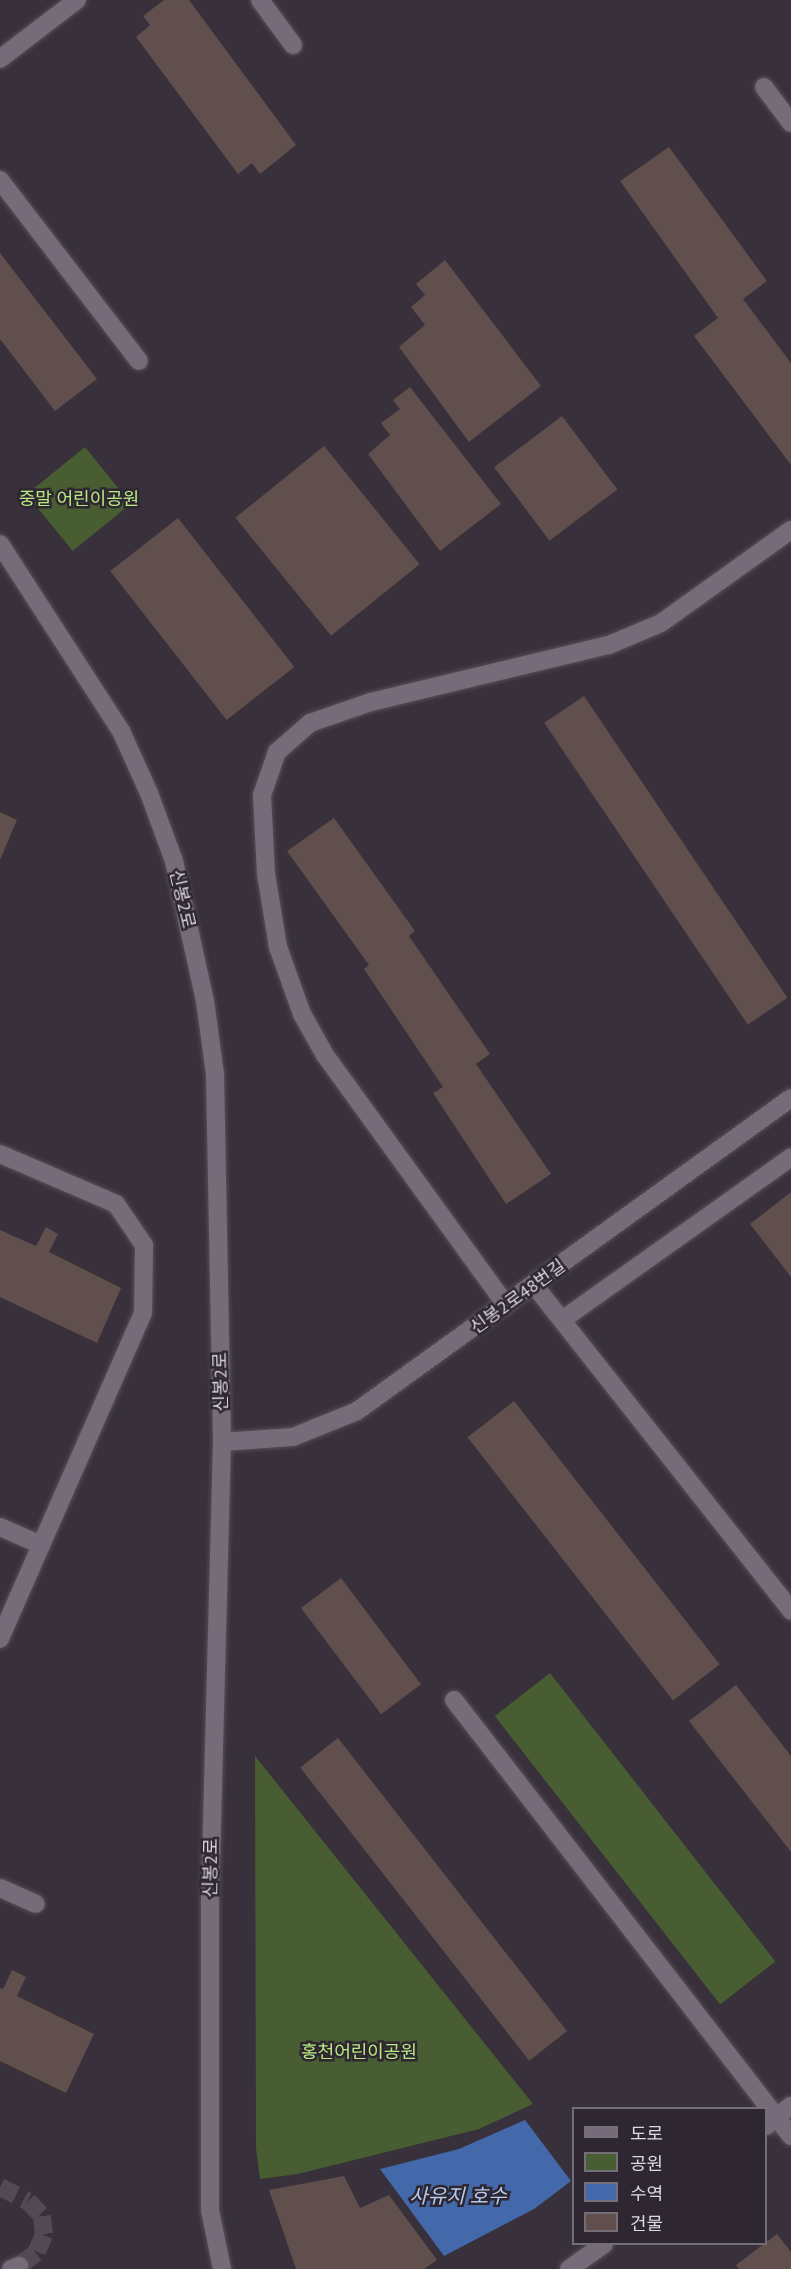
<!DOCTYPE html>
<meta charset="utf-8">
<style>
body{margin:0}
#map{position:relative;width:791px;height:2269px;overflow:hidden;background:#38303b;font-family:"PT Sans","Noto Sans KR",sans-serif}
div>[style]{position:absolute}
.green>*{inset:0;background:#485d31;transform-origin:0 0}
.water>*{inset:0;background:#4369aa}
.building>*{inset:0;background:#604f4c;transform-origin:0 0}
.minor-tunnel>*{height:18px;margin-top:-9px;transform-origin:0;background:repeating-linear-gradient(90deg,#514954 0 18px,transparent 0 27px)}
.roads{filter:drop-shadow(0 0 2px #554e57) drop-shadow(0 0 2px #554e57)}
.minor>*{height:18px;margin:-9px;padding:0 9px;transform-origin:9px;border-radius:9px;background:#766c79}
span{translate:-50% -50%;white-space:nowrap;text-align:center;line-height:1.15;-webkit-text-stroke:5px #2e2631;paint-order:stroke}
.park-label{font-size:18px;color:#b7e980}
.street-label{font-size:18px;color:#ded9e0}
.water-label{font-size:20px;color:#b4caef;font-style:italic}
.legend{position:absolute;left:572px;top:2107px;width:195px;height:138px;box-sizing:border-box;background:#2e2631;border:2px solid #746e77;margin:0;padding:8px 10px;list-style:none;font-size:18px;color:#ded9e0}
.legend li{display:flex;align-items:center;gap:12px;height:30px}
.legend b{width:30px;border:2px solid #746e77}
</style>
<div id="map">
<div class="green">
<div style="left:85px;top:447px;width:73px;height:75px;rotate:51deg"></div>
<div style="left:550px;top:1673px;width:366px;height:70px;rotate:52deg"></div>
<div style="clip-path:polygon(255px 1756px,533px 2104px,479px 2129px,298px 2174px,260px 2179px,256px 2148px)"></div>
</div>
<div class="water">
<div style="clip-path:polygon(525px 2120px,571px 2181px,534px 2209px,444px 2256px,380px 2169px,459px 2149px)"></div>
</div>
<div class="building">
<div style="clip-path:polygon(164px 0,189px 0,296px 145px,260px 174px,252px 163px,238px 174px,136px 37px,150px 25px,143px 16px)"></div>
<div style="clip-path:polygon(669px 147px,767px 281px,743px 299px,791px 363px,791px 465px,694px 336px,718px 318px,620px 181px)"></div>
<div style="clip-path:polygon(0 253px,97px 379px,55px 411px,0 339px)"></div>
<div style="clip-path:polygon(445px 260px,541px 386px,469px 442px,399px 347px,425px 325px,411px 307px,425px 295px,416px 284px)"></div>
<div style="clip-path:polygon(410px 387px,501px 504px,440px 551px,368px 454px,390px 435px,381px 423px,400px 409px,393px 400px)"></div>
<div style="left:562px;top:416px;width:92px;height:85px;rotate:53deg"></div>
<div style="left:324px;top:446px;width:152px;height:114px;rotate:51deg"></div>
<div style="left:178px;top:518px;width:189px;height:86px;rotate:52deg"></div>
<div style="left:584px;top:696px;width:364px;height:48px;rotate:56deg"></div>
<div style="clip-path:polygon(0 812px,17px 820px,0 860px)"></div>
<div style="clip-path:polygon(334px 818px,415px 931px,409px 936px,490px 1054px,476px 1064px,551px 1174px,506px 1204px,433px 1093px,443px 1087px,364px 969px,369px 965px,287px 851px)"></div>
<div style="clip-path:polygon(791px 1192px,791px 1277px,750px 1224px)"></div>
<div style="clip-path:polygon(46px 1227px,58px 1234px,49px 1252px,121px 1288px,97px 1343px,0 1297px,0 1230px,36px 1246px)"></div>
<div style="left:514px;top:1401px;width:334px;height:59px;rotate:52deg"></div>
<div style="left:341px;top:1578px;width:133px;height:50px;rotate:53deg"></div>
<div style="clip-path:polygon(736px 1685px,791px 1756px,791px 1852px,689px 1721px)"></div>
<div style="left:338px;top:1738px;width:372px;height:48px;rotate:52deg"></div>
<div style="clip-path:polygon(12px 1970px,26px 1977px,17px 1996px,94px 2034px,66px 2093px,0 2061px,0 1988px,3px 1989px)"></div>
<div style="clip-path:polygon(344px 2176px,360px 2208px,389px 2195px,437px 2260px,424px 2269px,296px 2269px,269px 2190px)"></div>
<div style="clip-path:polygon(777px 2234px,791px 2252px,791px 2269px,739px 2269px,736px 2265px)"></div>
</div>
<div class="minor-tunnel">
<div style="left:0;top:2187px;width:31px;rotate:27deg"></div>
<div style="left:28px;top:2201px;width:21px;rotate:47deg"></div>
<div style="left:42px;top:2216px;width:19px;rotate:84deg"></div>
<div style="left:44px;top:2235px;width:20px;rotate:114deg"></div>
<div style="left:36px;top:2253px;width:21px;rotate:143deg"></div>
</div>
<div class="roads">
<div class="minor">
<div style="left:260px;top:0;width:56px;rotate:53.7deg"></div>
<div style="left:0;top:59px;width:97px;rotate:-37.5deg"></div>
<div style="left:764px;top:87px;width:45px;rotate:53.1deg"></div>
<div style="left:0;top:180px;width:228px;rotate:52.5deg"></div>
<div style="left:0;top:544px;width:223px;rotate:57.1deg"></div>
<div style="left:121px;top:731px;width:68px;rotate:65.7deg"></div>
<div style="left:149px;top:793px;width:72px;rotate:69.8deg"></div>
<div style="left:174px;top:861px;width:143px;rotate:77.5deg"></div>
<div style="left:205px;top:1001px;width:74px;rotate:82.2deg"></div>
<div style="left:215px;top:1074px;width:368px;rotate:88.9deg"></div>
<div style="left:222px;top:1442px;width:451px;rotate:91.5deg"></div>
<div style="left:210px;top:1893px;width:317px;rotate:90deg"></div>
<div style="left:210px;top:2210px;width:60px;rotate:78.5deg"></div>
<div style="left:0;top:1154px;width:126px;rotate:23.3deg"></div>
<div style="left:116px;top:1204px;width:50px;rotate:55.7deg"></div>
<div style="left:144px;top:1245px;width:68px;rotate:90.8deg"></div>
<div style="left:143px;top:1313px;width:356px;rotate:113.7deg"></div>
<div style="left:534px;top:1285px;width:415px;rotate:51.7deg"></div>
<div style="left:506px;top:1305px;width:309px;rotate:-125.9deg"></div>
<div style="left:325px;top:1055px;width:47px;rotate:-119.3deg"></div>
<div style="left:302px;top:1014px;width:71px;rotate:-109.7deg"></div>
<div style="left:278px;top:947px;width:74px;rotate:-99.3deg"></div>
<div style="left:266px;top:874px;width:79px;rotate:-92.9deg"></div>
<div style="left:262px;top:795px;width:46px;rotate:-70.8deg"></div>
<div style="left:277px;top:752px;width:44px;rotate:-41.3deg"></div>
<div style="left:310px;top:723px;width:65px;rotate:-19deg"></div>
<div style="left:371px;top:702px;width:245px;rotate:-13.5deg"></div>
<div style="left:609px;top:645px;width:56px;rotate:-22.9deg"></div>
<div style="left:661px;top:623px;width:160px;rotate:-35.6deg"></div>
<div style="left:562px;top:1320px;width:281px;rotate:-35.4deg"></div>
<div style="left:222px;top:1442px;width:71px;rotate:-4deg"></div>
<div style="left:293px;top:1437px;width:69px;rotate:-22.1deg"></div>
<div style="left:357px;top:1411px;width:535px;rotate:-35.8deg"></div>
<div style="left:0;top:1527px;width:45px;rotate:23.7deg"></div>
<div style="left:454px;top:1700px;width:551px;rotate:52.3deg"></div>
<div style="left:0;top:1888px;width:39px;rotate:24deg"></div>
<div style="left:766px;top:2126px;width:32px;rotate:-39deg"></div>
<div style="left:11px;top:2269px;width:9px;rotate:-21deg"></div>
<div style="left:569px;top:2269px;width:43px;rotate:-35.5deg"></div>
</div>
</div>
<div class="park-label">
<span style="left:79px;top:499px">중말 어린이공원</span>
<span style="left:359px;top:2052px">홍천어린이공원</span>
</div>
<div class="street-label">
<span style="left:182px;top:899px;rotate:77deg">신봉2로</span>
<span style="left:518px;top:1297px;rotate:-36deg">신봉2로48번길</span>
<span style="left:221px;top:1382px;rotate:-91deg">신봉2로</span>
<span style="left:211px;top:1868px;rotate:-89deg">신봉2로</span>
</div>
<div class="water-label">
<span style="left:458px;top:2196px">사유지 호수</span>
</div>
<ul class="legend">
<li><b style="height:8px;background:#766c79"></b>도로</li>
<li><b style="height:16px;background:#485d31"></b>공원</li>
<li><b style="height:16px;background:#4369aa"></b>수역</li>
<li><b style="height:16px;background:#604f4c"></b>건물</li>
</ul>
</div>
